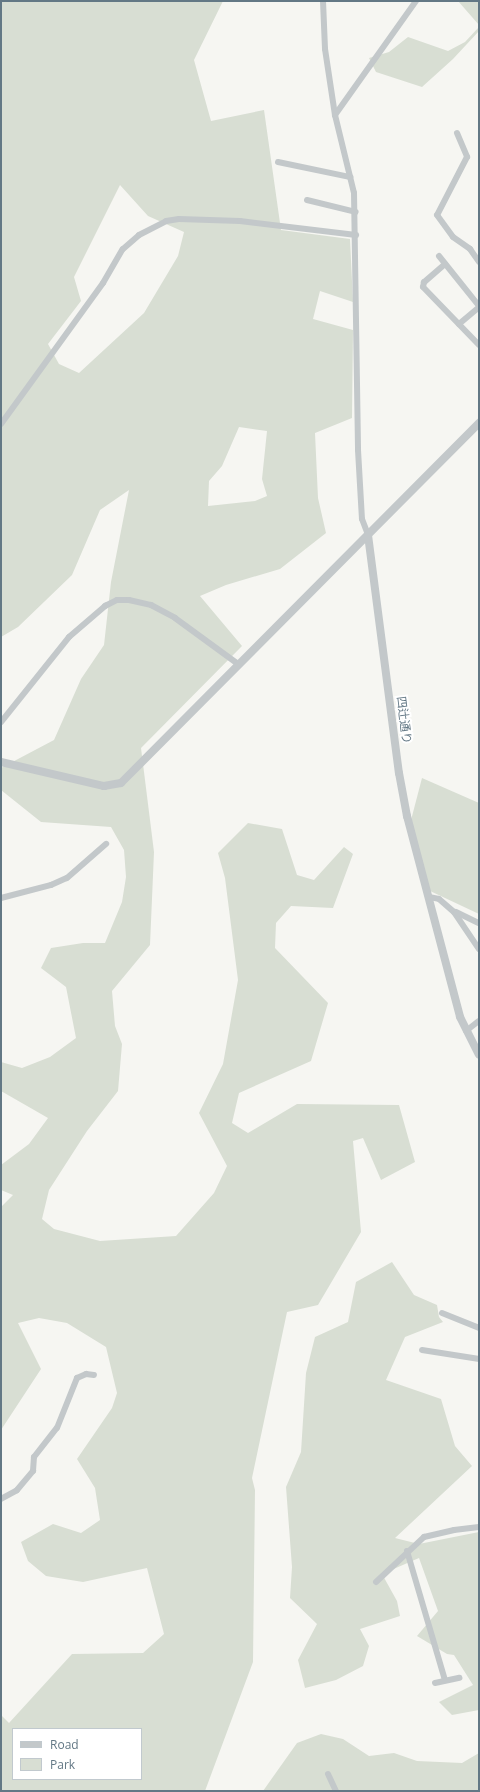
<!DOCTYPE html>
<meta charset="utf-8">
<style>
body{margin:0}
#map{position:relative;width:480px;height:1792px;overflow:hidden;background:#f6f6f2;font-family:"Open Sans","Noto Sans JP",sans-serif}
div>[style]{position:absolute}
.green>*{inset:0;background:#d8ded3}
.minor>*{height:6px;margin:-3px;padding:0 3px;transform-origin:3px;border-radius:3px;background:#c3c8ca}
.tertiary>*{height:8px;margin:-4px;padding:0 4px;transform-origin:4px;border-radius:4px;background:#c3c8ca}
span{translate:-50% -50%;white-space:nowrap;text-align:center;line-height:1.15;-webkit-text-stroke:4px #fff;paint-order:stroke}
.street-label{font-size:12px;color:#637885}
.frame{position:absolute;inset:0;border:2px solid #637885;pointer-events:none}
.legend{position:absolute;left:12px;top:1728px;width:130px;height:52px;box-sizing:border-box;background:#fff;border:1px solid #c1c9ce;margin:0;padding:5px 7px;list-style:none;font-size:12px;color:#637885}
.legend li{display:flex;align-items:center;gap:8px;height:20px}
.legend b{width:20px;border:1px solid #c1c9ce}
</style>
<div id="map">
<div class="green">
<div style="clip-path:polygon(evenodd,1px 1px,223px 1px,194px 60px,211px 121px,264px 110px,281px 230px,350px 239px,353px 302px,320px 291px,313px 319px,353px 330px,352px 418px,315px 433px,318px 498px,326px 533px,280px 569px,226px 585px,200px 596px,242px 646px,141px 748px,154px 852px,150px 945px,112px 991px,115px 1026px,122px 1044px,118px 1091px,87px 1131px,49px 1190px,42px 1219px,54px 1229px,100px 1241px,176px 1236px,214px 1193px,227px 1166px,199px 1113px,223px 1064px,238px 980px,225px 878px,218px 853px,248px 823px,282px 829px,297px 875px,314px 880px,344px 847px,353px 854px,333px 908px,291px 906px,276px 923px,275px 948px,328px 1003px,311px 1061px,239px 1093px,232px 1123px,248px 1133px,297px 1104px,399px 1105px,415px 1162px,381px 1180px,363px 1138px,353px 1141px,361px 1232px,318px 1305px,287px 1312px,252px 1478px,255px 1490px,253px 1662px,205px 1791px,1px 1791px,1px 1715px,9px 1723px,72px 1654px,143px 1653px,164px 1634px,147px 1568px,83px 1582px,46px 1576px,28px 1561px,21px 1542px,53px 1524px,81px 1533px,100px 1520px,95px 1488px,77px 1459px,112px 1408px,117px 1393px,106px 1347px,67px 1323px,39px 1318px,18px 1323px,41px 1369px,1px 1430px,1px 1207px,13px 1195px,1px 1190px,1px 1165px,29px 1144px,48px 1118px,1px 1091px,1px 1062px,22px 1068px,50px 1057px,76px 1038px,66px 987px,41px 968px,51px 948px,83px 943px,105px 943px,122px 902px,126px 877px,124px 850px,111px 827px,41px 822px,1px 790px,1px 768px,54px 740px,81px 679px,104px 645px,111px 582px,129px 490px,100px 510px,72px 575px,18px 627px,1px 637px,1px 1px,120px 185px,148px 216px,184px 232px,178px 256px,144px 313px,79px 373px,59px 364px,48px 344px,81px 301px,74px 277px,120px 185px,1px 1px,239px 427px,267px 431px,262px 479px,267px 496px,255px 501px,208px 506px,209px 481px,222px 466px,239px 427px,1px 1px,13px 1729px,141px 1729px,141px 1779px,13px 1779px,13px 1729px)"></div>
<div style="clip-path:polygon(458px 1px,479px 1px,479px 25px)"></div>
<div style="clip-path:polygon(479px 27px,479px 31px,453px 59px,422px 87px,376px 72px,369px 58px,389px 52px,408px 37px,448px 51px,465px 42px)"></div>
<div style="clip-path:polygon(422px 778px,479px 803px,479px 914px,428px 890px,410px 824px)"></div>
<div style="clip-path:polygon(392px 1262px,414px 1295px,437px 1305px,439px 1317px,443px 1322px,405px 1337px,386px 1380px,441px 1399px,455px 1446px,472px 1466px,395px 1538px,419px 1544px,479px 1532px,479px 1710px,452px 1715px,439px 1702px,473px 1685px,454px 1655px,447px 1654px,417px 1636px,438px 1611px,419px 1558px,382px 1574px,397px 1601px,400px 1616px,360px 1629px,369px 1646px,363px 1666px,336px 1680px,305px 1688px,298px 1660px,317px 1624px,290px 1598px,292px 1567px,286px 1487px,301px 1452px,306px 1373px,315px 1337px,348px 1322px,356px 1282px)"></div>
<div style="clip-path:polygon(321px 1734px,343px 1739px,369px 1756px,394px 1753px,417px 1761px,462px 1763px,479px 1753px,479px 1791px,263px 1791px,297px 1743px)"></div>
</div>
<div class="minor">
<div style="left:323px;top:1px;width:48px;rotate:87.6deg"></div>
<div style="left:325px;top:49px;width:67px;rotate:81.4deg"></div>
<div style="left:335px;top:115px;width:80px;rotate:76.3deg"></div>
<div style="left:354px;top:193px;width:257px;rotate:89.1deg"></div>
<div style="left:358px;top:450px;width:69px;rotate:86.7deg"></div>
<div style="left:362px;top:519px;width:17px;rotate:69deg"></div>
<div style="left:335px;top:115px;width:140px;rotate:-54.6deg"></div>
<div style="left:457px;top:133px;width:26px;rotate:67deg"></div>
<div style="left:467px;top:157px;width:65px;rotate:117.3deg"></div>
<div style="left:437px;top:215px;width:27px;rotate:54deg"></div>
<div style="left:453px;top:237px;width:21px;rotate:35deg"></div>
<div style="left:470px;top:249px;width:16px;rotate:55deg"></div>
<div style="left:278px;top:162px;width:74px;rotate:11.8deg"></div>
<div style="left:307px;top:200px;width:50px;rotate:13.8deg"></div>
<div style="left:439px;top:256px;width:64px;rotate:51.3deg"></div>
<div style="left:445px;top:264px;width:28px;rotate:139deg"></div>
<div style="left:424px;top:282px;width:5px;rotate:101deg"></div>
<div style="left:423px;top:287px;width:81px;rotate:46deg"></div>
<div style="left:459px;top:324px;width:26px;rotate:-40deg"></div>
<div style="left:1px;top:424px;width:174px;rotate:-54.1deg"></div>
<div style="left:103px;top:283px;width:39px;rotate:-60deg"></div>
<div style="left:123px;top:249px;width:21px;rotate:-41deg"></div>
<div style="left:139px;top:235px;width:30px;rotate:-27deg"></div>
<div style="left:166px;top:221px;width:13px;rotate:-9deg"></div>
<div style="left:179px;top:219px;width:61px;rotate:1.9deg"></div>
<div style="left:240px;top:221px;width:117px;rotate:6.9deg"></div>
<div style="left:1px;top:722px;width:109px;rotate:-51.3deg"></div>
<div style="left:69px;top:637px;width:48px;rotate:-40.7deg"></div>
<div style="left:105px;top:606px;width:13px;rotate:-27deg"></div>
<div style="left:117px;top:600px;width:12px"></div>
<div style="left:129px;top:600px;width:23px;rotate:13deg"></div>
<div style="left:151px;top:605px;width:27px;rotate:28deg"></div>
<div style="left:175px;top:618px;width:78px;rotate:36.1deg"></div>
<div style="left:429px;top:897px;width:10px;rotate:11deg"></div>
<div style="left:439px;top:899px;width:20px;rotate:41deg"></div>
<div style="left:454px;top:912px;width:45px;rotate:56deg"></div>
<div style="left:1px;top:898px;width:52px;rotate:-14.6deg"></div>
<div style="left:51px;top:885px;width:17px;rotate:-24deg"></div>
<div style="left:67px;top:878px;width:52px;rotate:-41.1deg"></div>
<div style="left:456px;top:912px;width:25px;rotate:26deg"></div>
<div style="left:466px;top:1031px;width:16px;rotate:-38deg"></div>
<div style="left:442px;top:1313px;width:40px;rotate:22deg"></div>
<div style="left:422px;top:1350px;width:58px;rotate:9deg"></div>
<div style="left:1px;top:1499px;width:18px;rotate:-29deg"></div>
<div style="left:17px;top:1490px;width:25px;rotate:-50deg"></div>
<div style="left:33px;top:1471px;width:14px;rotate:-86deg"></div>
<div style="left:34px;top:1457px;width:37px;rotate:-52deg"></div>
<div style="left:57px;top:1428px;width:54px;rotate:-68.2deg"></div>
<div style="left:77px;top:1378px;width:10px;rotate:-24deg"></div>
<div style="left:86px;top:1374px;width:8px;rotate:7deg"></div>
<div style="left:407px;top:1551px;width:134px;rotate:73.6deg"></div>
<div style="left:376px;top:1582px;width:66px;rotate:-43.2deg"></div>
<div style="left:424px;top:1537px;width:31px;rotate:-13deg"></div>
<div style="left:454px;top:1530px;width:25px;rotate:-7deg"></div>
<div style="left:435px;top:1683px;width:25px;rotate:-12deg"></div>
<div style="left:328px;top:1774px;width:19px;rotate:65deg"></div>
</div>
<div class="tertiary">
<div style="left:368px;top:535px;width:240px;rotate:82.6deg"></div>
<div style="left:399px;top:773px;width:44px;rotate:79.5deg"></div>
<div style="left:407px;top:816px;width:208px;rotate:75.2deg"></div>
<div style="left:460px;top:1017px;width:42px;rotate:63.4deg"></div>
<div style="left:1px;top:762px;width:106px;rotate:13.1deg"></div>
<div style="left:104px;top:786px;width:17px;rotate:-10deg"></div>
<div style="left:121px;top:783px;width:508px;rotate:-45.16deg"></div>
</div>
<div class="street-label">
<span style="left:404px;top:720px;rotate:83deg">四辻通り</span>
</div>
<div class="frame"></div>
<ul class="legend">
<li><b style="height:5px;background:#c3c8ca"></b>Road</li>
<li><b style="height:11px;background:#d8ded3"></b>Park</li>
</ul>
</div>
